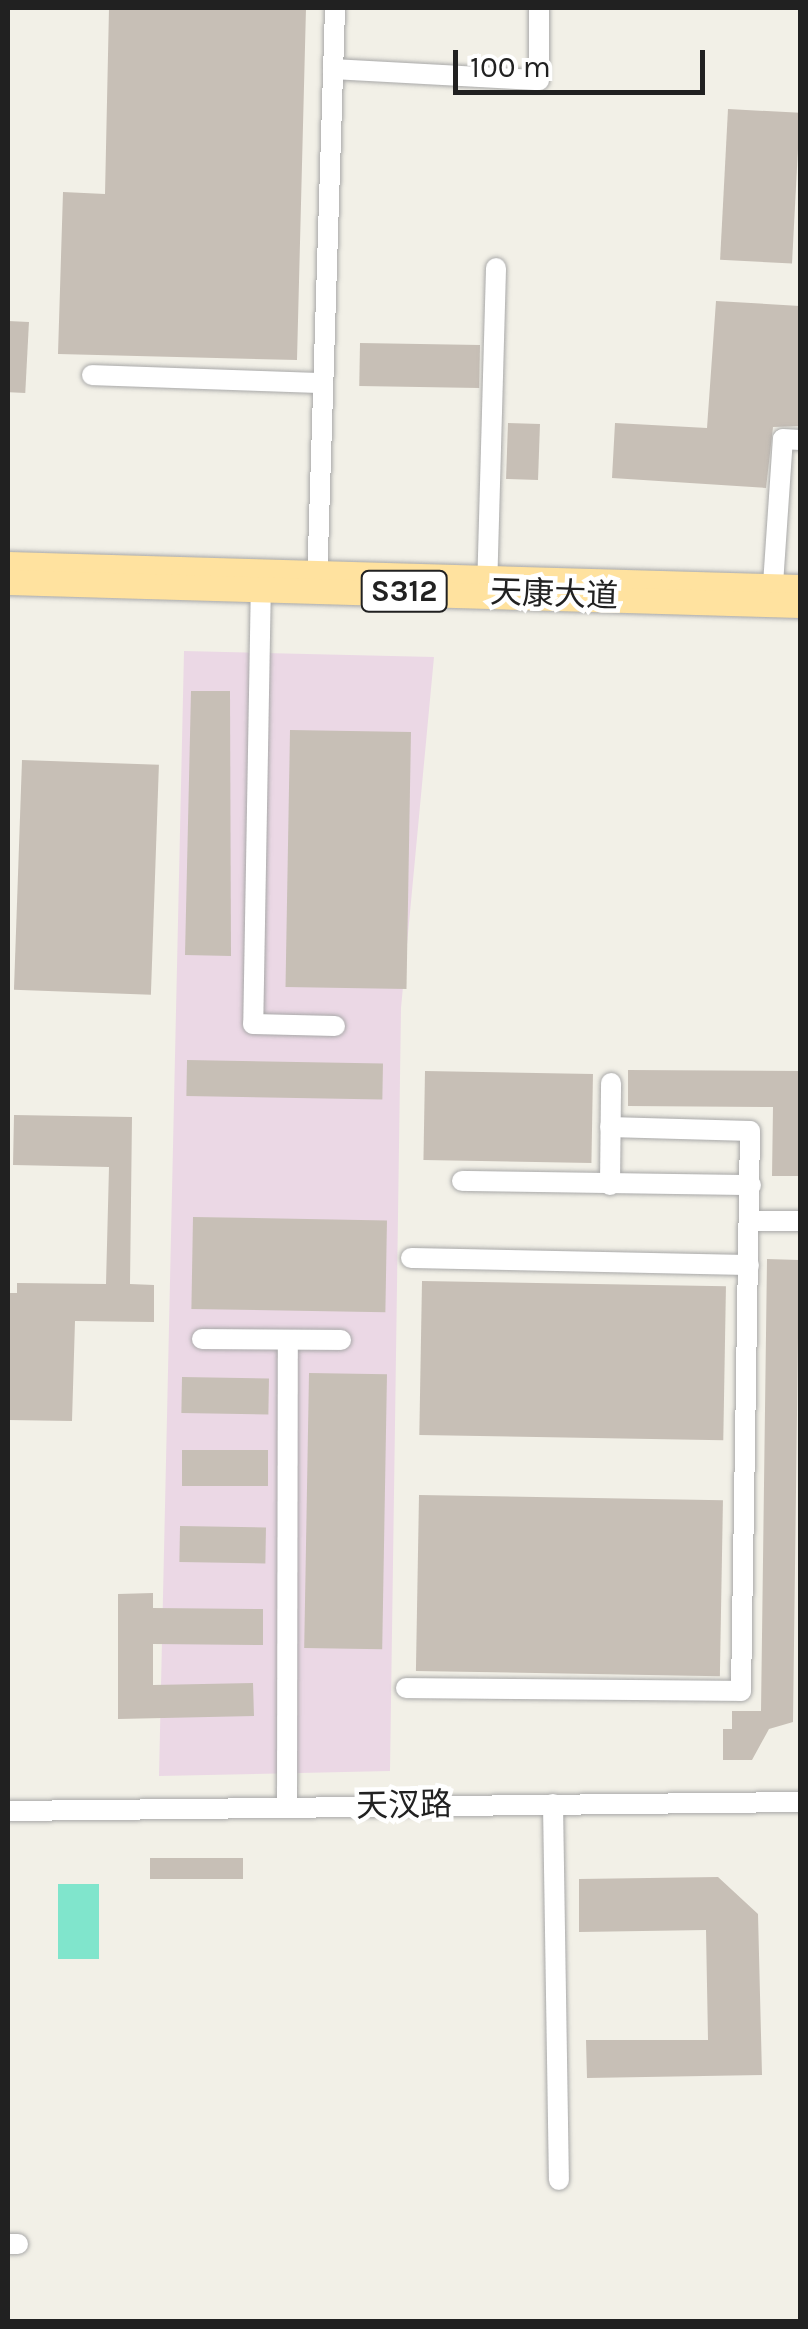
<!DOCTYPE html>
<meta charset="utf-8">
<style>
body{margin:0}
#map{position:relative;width:808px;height:2329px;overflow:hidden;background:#f2f0e7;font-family:Karla,"Noto Sans SC",sans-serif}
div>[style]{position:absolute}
.industrial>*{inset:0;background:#ebd8e5}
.pitch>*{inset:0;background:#80e5cc;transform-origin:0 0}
.building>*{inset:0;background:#c7bfb6;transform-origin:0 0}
.roads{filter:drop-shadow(0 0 2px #a8a8a8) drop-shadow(0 0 2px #a8a8a8)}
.minor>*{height:20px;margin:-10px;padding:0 10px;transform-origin:10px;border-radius:10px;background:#fff}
.major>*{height:25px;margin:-12.5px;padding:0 12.5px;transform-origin:12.5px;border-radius:12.5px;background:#ffe29f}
span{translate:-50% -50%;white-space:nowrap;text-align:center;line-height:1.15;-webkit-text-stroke:9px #fff;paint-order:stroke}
.shield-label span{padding:2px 8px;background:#fff;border:2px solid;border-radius:8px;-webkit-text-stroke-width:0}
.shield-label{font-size:30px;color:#212121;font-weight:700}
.street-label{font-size:32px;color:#212121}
.frame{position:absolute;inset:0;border:10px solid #212121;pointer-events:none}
.scale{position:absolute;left:453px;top:50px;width:252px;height:45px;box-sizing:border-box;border:5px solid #212121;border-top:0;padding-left:12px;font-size:30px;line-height:35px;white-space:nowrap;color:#212121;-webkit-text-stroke:8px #fff;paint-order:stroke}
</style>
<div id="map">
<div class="industrial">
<div style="clip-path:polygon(184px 651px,434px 657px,401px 1008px,390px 1771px,159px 1776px)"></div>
</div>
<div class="pitch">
<div style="left:58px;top:1884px;width:41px;height:75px"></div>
</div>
<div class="building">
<div style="clip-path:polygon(109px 8px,306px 8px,297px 360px,58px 354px,63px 192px,105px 194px)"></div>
<div style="left:728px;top:109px;width:72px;height:151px;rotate:3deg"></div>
<div style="clip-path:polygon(716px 301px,800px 306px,800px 426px,773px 427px,766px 488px,612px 478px,615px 423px,707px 428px)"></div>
<div style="left:8px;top:321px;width:21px;height:71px;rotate:3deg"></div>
<div style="left:360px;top:343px;width:120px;height:43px;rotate:1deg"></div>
<div style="left:508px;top:423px;width:32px;height:56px;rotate:2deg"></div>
<div style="clip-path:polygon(191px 691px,230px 691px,231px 956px,185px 955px)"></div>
<div style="left:290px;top:730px;width:121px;height:257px;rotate:1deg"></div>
<div style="left:22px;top:760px;width:137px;height:230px;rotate:2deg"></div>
<div style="left:187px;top:1060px;width:196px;height:36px;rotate:1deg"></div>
<div style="clip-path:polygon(628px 1070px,800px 1071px,800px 1176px,772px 1176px,773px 1107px,628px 1106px)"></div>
<div style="left:425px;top:1071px;width:168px;height:89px;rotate:1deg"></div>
<div style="clip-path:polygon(14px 1115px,132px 1117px,130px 1284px,154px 1285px,154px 1322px,75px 1321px,72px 1421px,8px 1420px,10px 1293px,17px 1293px,17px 1283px,106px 1284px,109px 1167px,13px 1165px)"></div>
<div style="left:193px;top:1217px;width:194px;height:92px;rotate:1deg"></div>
<div style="clip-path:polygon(767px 1259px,799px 1260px,793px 1722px,769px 1729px,752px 1760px,723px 1760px,723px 1729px,732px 1729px,732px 1711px,761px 1711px)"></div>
<div style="left:422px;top:1281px;width:304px;height:154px;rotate:1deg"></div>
<div style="left:309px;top:1373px;width:78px;height:275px;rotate:1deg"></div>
<div style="left:182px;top:1377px;width:87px;height:36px;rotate:1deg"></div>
<div style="left:182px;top:1450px;width:86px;height:36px"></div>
<div style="left:419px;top:1495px;width:304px;height:176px;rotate:1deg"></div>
<div style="left:180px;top:1526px;width:86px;height:36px;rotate:1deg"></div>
<div style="clip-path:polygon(153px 1593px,153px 1608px,263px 1609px,263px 1645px,153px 1644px,153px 1685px,253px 1683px,254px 1716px,118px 1719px,118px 1594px)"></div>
<div style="left:243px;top:1858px;width:21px;height:93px;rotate:90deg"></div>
<div style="clip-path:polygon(718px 1877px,758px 1914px,762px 2075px,587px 2078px,586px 2040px,708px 2040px,706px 1930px,579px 1932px,579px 1879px)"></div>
</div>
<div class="roads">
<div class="minor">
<div style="left:333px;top:69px;width:206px;rotate:3.1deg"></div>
<div style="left:539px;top:80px;width:72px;rotate:-90deg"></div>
<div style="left:92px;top:375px;width:231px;rotate:2deg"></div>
<div style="left:261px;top:579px;width:445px;rotate:91deg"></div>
<div style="left:253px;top:1024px;width:82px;rotate:1.4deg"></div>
<div style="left:317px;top:585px;width:577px;rotate:-88.21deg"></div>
<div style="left:487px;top:591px;width:323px;rotate:-88.4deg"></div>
<div style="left:772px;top:599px;width:160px;rotate:-86.1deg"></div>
<div style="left:783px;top:439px;width:17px;rotate:3deg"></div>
<div style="left:462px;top:1181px;width:289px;rotate:0.8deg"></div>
<div style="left:610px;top:1185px;width:102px;rotate:-89.4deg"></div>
<div style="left:750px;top:1221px;width:50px"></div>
<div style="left:411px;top:1258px;width:338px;rotate:1.2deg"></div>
<div style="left:202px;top:1339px;width:139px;rotate:0.4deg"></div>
<div style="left:406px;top:1688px;width:335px;rotate:0.5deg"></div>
<div style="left:741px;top:1691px;width:560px;rotate:-89.08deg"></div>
<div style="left:750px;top:1131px;width:140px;rotate:-178.4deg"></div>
<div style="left:553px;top:1804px;width:376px;rotate:89.1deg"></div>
<div style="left:287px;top:1808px;width:468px;rotate:-89.9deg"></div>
<div style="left:8px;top:1811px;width:792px;rotate:-0.65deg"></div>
<div style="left:8px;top:2244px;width:10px"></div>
</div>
<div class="major">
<div style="left:8px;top:564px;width:792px;rotate:1.66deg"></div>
<div style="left:8px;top:582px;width:792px;rotate:1.66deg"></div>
</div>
</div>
<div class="shield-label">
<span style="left:404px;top:591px">S312</span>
</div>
<div class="street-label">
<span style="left:554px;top:595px;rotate:2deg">天康大道</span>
<span style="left:404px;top:1806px;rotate:-1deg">天汊路</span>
</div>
<div class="frame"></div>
<div class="scale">100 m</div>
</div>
